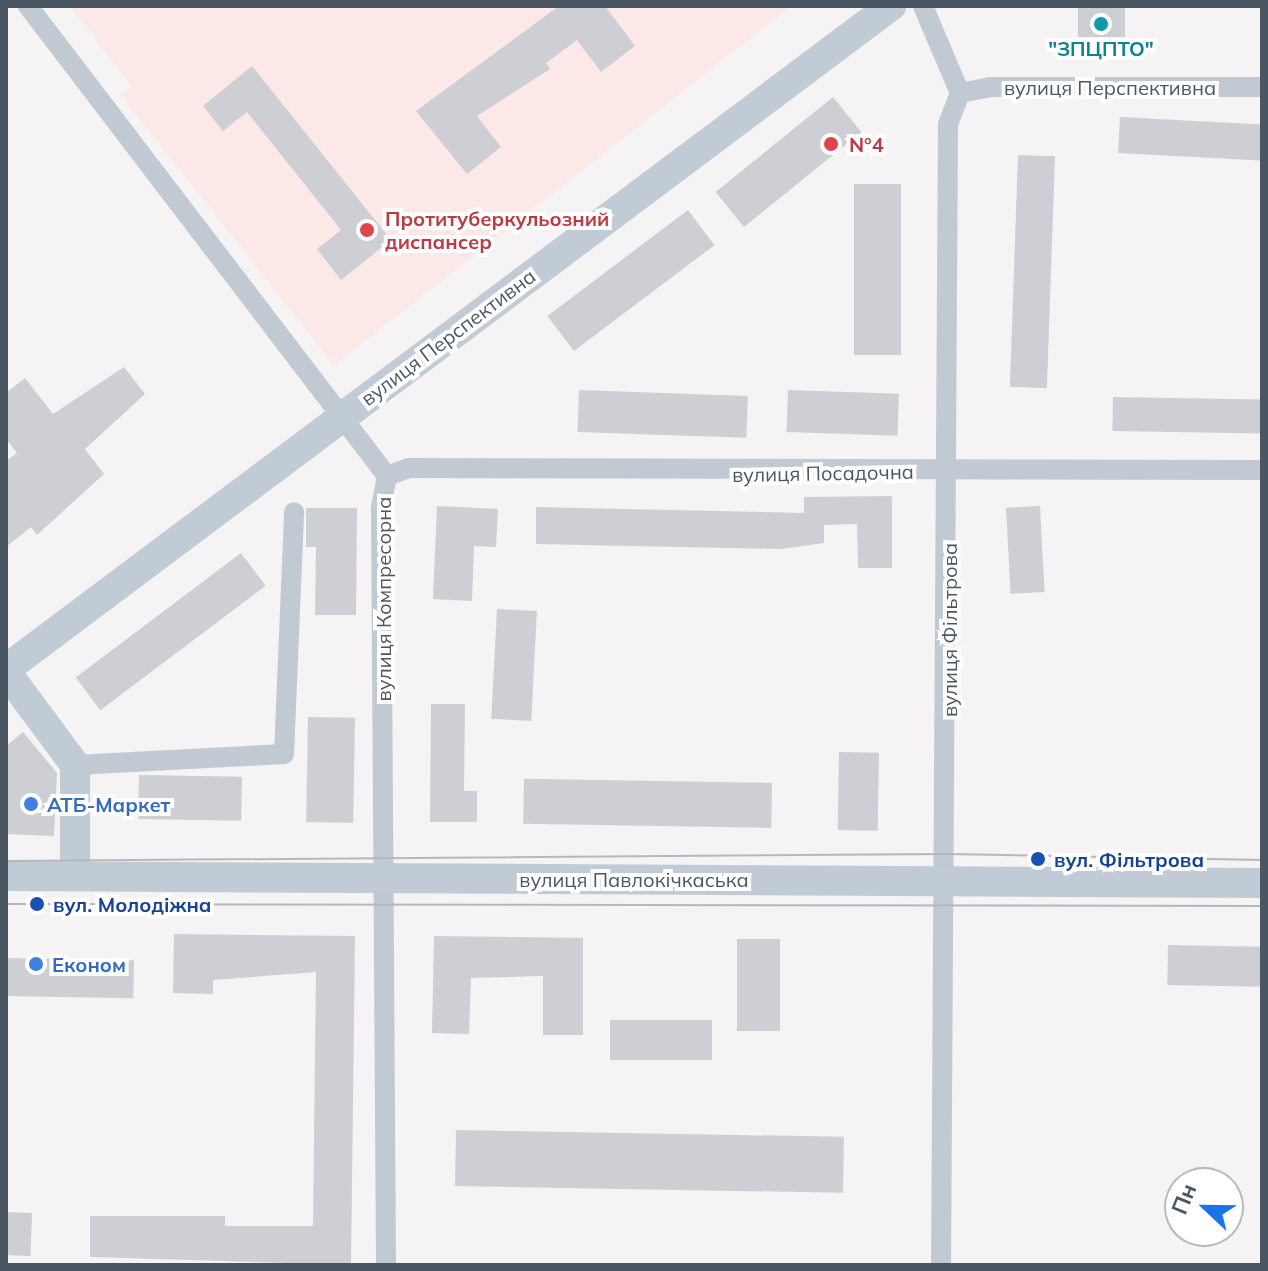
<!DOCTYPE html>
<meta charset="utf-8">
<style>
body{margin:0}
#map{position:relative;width:1268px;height:1271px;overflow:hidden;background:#f5f3f3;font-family:Mulish,sans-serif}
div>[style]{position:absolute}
.medical>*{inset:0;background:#fce8e6}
.building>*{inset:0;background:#cdcfd5;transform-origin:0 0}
.street>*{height:20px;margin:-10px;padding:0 10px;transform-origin:10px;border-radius:10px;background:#c1cad2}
.secondary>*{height:30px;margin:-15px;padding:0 15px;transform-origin:15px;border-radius:15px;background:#c1cbd6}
.tram>*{height:2px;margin:-1px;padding:0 1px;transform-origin:1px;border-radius:1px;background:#b5b8bd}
.dots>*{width:22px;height:22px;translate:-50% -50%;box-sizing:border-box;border:4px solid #fff;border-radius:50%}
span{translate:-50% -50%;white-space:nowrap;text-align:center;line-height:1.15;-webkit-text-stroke:8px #fff;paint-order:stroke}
.culture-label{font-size:20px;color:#0d838f;font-weight:700}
.street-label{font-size:20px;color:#4a5661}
.health-label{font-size:20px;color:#be3a42;font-weight:700}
.left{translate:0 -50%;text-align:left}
.shop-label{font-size:20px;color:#366cbe;font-weight:700}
.transit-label{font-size:20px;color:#164399;font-weight:700}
.frame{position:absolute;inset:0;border:8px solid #4a5661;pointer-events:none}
.north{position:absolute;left:1164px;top:1167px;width:80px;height:80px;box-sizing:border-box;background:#fff;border:2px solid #b7bbc0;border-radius:50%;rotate:292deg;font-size:22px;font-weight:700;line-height:32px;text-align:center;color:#4a5661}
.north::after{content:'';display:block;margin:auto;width:28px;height:36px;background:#1a73e8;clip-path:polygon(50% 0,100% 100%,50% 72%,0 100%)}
</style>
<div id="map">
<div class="medical">
<div style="clip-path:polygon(70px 6px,791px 6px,334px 365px,121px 95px,132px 86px)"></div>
</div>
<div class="building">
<div style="clip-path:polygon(559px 6px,605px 6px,635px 46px,601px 72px,577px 40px,546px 63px,550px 69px,477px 116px,501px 147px,467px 174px,416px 111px)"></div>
<div style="left:1078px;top:6px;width:47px;height:31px"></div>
<div style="clip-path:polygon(252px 66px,391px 240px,341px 280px,317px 249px,341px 230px,247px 112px,223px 131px,203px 106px)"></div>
<div style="left:833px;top:97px;width:45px;height:151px;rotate:51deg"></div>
<div style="left:1120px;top:117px;width:142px;height:36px;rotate:3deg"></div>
<div style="left:1018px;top:155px;width:37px;height:232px;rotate:2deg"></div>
<div style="left:854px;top:184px;width:47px;height:171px"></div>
<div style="left:688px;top:210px;width:44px;height:176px;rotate:53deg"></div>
<div style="clip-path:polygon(124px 367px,145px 394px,85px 449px,104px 474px,37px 535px,31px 527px,6px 547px,6px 461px,17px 453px,6px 439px,6px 393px,25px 378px,53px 414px)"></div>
<div style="left:579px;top:390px;width:169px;height:42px;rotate:2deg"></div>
<div style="left:788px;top:390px;width:111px;height:42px;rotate:2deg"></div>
<div style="left:1113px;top:397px;width:149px;height:34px;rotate:1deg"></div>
<div style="clip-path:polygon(892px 496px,892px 568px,858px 568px,857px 524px,824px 525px,824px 543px,782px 549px,536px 544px,536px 507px,804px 513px,804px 497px)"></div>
<div style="clip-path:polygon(437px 506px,498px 509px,496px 547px,474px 546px,472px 601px,433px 599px)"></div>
<div style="left:1040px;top:506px;width:86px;height:34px;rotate:87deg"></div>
<div style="clip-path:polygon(306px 508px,357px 508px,356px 615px,315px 615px,316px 547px,306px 547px)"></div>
<div style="left:241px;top:553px;width:41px;height:207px;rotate:53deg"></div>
<div style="left:497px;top:609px;width:40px;height:110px;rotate:3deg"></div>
<div style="clip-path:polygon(431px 704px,465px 704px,464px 791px,477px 791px,477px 822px,430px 822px)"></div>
<div style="left:308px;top:717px;width:47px;height:105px;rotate:1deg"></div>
<div style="clip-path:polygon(23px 732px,57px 773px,54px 836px,6px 834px,6px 746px)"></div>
<div style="left:839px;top:752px;width:40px;height:78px;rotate:1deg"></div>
<div style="left:139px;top:775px;width:103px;height:44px;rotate:1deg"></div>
<div style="left:772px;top:783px;width:45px;height:248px;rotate:91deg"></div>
<div style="clip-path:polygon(174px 934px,355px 936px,351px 1265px,90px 1257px,90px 1216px,225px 1216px,225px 1226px,313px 1226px,316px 972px,213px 980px,213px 994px,173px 993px)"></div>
<div style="clip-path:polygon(434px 936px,583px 938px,583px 1035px,543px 1035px,543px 976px,471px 978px,469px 1034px,432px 1033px)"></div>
<div style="left:737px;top:939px;width:43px;height:92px"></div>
<div style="left:1168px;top:945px;width:94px;height:40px;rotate:1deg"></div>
<div style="left:6px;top:958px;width:128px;height:38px;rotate:1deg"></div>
<div style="left:610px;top:1020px;width:102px;height:40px"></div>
<div style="left:456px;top:1130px;width:388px;height:56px;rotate:1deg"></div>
<div style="left:6px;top:1212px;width:26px;height:43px;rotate:2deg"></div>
</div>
<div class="street">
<div style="left:28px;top:6px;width:591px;rotate:52.63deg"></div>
<div style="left:387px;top:476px;width:33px;rotate:101deg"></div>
<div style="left:381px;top:508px;width:757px;rotate:89.62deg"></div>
<div style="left:923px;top:6px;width:95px;rotate:67deg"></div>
<div style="left:960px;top:93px;width:33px;rotate:111deg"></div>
<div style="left:948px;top:124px;width:1141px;rotate:90.35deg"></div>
<div style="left:960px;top:93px;width:32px;rotate:-11deg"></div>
<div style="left:991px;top:87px;width:271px"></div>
<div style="left:387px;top:476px;width:23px;rotate:-20deg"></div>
<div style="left:409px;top:468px;width:853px;rotate:0.13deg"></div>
<div style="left:75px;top:765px;width:209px;rotate:-3deg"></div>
<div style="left:284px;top:754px;width:242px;rotate:-87.6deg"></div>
</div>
<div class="secondary">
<div style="left:6px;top:669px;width:1106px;rotate:-36.84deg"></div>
<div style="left:6px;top:672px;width:116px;rotate:53.4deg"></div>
<div style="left:75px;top:765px;width:111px;rotate:90deg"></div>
<div style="left:6px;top:876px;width:1256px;rotate:0.32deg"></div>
</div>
<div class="tram">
<div style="left:6px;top:861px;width:941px;rotate:-0.43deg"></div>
<div style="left:947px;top:854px;width:315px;rotate:1.1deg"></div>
<div style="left:6px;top:904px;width:1256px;rotate:0.09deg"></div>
</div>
<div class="dots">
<div style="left:1101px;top:24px;background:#0f9aa8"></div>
<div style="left:831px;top:144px;background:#e0444e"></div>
<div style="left:367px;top:230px;background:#e0444e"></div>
<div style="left:31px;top:804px;background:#3f7fe0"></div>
<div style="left:1038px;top:859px;background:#1a4fb4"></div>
<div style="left:37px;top:904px;background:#1a4fb4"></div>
<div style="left:36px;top:964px;background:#3f7fe0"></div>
</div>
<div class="culture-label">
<span style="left:1101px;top:48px">"ЗПЦПТО"</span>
</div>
<div class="street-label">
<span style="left:1110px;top:87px">вулиця Перспективна</span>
<span style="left:448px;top:337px;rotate:-37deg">вулиця Перспективна</span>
<span style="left:823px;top:473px;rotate:-1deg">вулиця Посадочна</span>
<span style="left:383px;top:599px;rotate:-90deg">вулиця Компресорна</span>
<span style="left:949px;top:630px;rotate:-90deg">вулиця Фільтрова</span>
<span style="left:634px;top:879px">вулиця Павлокічкаська</span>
</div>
<div class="health-label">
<span class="left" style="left:849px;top:144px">N°4</span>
<span class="left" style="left:385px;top:230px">Протитуберкульозний<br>диспансер</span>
</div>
<div class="shop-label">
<span class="left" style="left:47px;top:804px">АТБ-Маркет</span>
<span class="left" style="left:52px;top:964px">Економ</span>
</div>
<div class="transit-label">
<span class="left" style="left:1054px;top:859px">вул. Фільтрова</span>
<span class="left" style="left:53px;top:904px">вул. Молодіжна</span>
</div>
<div class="frame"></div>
<div class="north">Пн</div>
</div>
